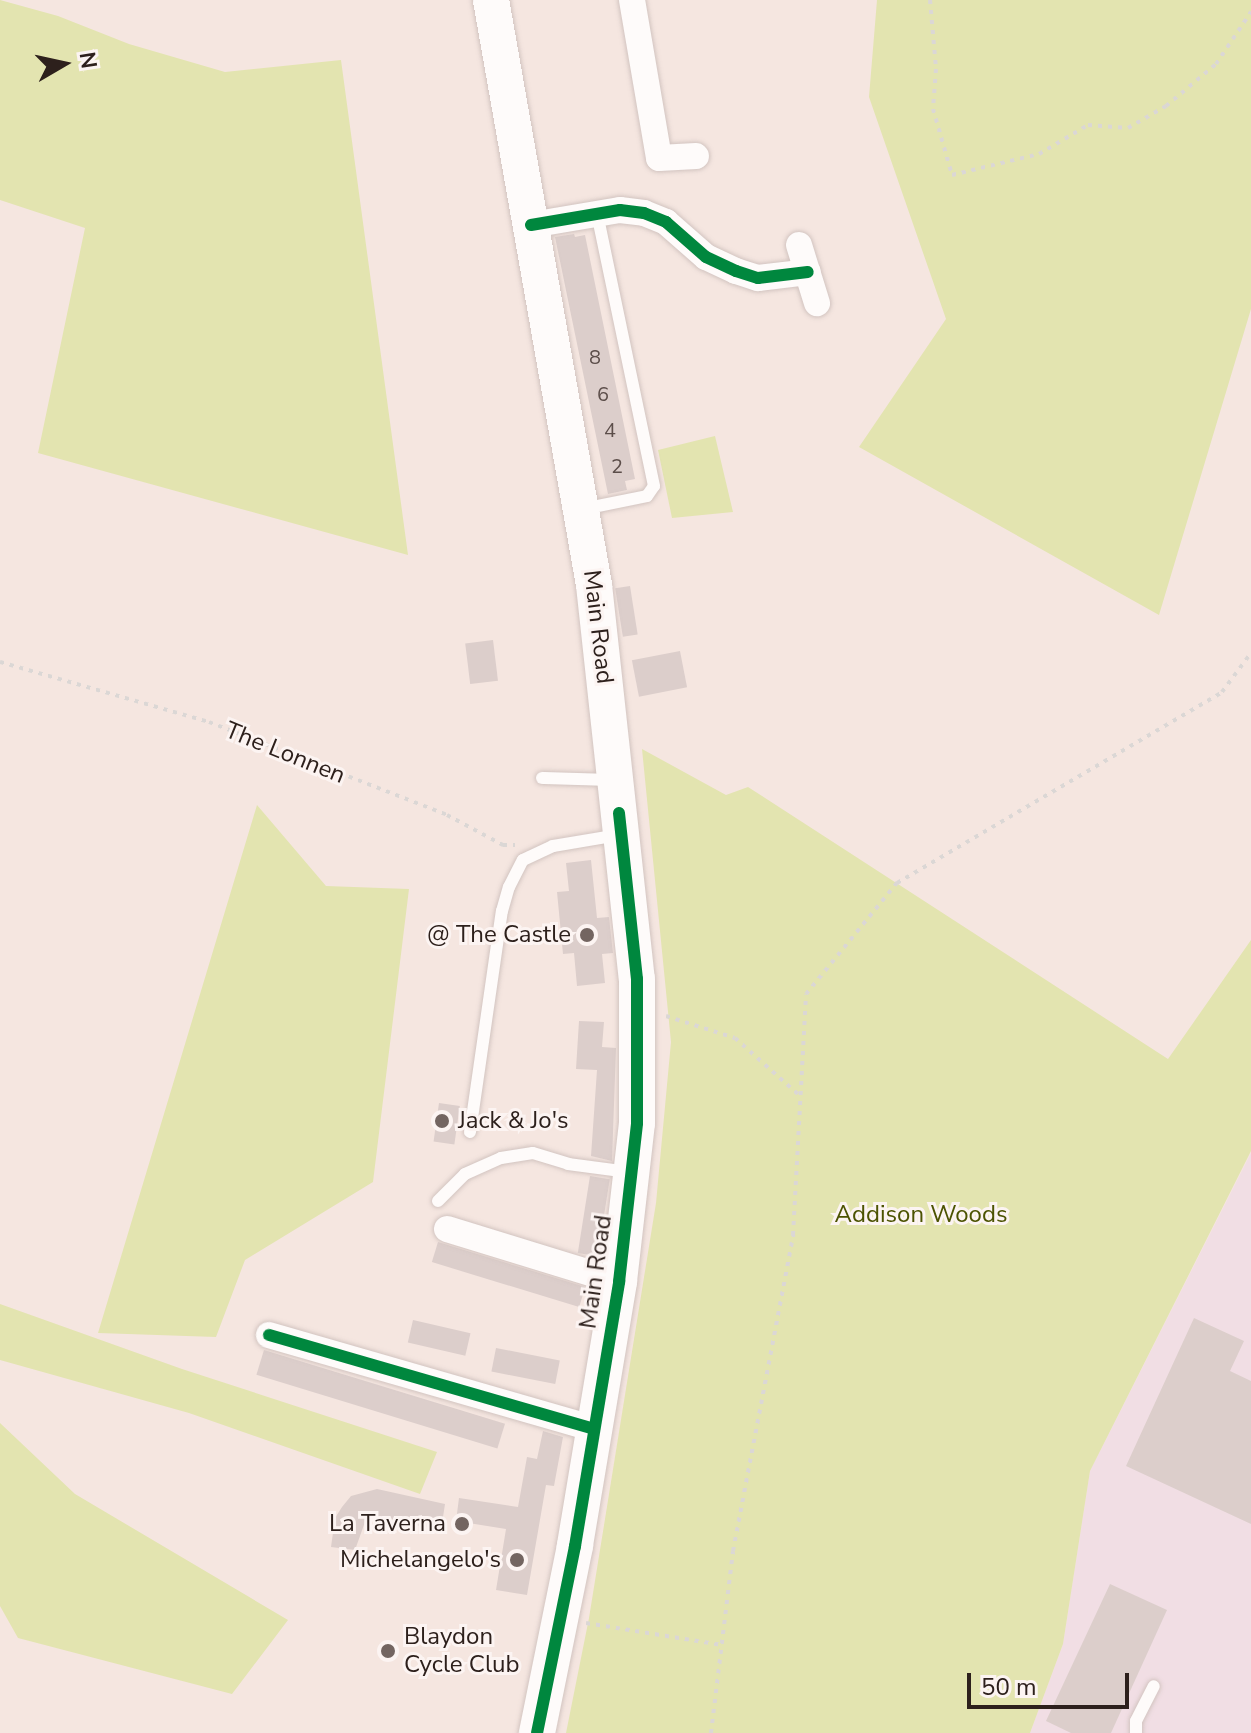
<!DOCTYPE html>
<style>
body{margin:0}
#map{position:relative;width:1251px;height:1733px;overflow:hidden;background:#f5e6e0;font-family:"Nunito Sans",sans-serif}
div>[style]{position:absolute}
.industrial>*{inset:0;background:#f1dee4}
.green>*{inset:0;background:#e3e4b0}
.building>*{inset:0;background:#dccecb;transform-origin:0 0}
.path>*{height:4px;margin-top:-2px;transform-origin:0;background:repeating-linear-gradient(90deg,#dbd7d5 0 4px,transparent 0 10px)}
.roads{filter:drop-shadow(0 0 2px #d2c4c0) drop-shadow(0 0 2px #d2c4c0)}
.service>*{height:12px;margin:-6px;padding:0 6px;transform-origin:6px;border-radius:6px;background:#fefbfa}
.minor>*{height:26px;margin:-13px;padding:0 13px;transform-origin:13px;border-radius:13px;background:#fefbfa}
.secondary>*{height:36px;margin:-18px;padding:0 18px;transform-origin:18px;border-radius:18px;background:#fefbfa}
.cycleway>*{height:12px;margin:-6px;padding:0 6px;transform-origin:6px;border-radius:6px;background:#00873e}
.dots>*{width:22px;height:22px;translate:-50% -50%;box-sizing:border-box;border:4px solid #fcf4f2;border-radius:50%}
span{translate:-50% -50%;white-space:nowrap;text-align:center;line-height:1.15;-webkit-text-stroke:6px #fcf4f2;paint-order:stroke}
.number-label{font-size:20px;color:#5c4e4a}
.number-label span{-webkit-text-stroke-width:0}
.street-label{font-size:24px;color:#2d201c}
.poi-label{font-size:24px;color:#2d201c}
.right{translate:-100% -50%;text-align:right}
.left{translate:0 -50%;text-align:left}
.park-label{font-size:24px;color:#4c5302}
.north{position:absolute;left:24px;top:24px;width:80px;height:80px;-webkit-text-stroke:6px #fcf4f2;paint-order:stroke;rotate:81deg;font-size:22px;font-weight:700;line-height:32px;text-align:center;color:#2d201c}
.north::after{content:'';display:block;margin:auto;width:28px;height:36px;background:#2d201c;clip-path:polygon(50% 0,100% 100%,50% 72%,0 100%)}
.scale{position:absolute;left:967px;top:1673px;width:162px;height:36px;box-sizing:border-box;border:4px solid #2d201c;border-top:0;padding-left:10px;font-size:24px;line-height:28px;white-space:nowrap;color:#2d201c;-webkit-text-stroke:6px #fcf4f2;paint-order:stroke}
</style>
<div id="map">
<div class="industrial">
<div style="clip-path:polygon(1251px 1153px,1251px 1733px,1030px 1733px,1063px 1644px,1090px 1471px)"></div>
</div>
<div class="green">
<div style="clip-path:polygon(0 0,58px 16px,129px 44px,225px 72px,341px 60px,408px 555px,38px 453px,85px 228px,0 200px)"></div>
<div style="clip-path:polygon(877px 0,1251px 0,1251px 309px,1159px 615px,859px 447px,946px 319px,869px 97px)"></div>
<div style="clip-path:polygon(715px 436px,733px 512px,672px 518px,658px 450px)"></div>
<div style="clip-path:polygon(642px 749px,726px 795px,748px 787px,1168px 1059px,1251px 940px,1251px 1151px,1090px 1471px,1063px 1644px,1030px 1733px,566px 1733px,589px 1618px,656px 1203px,671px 1042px)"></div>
<div style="clip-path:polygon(257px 805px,326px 886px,409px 889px,373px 1182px,245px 1260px,216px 1337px,98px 1333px)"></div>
<div style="clip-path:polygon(0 1304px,182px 1369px,437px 1452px,420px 1494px,189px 1413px,0 1360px)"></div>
<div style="clip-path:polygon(0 1423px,75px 1494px,288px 1620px,232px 1694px,18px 1638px,0 1606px)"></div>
</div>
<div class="building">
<div style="clip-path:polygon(574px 234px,575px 237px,585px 235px,635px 479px,625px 481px,627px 490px,608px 494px,555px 237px)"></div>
<div style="left:630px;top:586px;width:49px;height:15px;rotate:81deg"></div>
<div style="left:493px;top:640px;width:41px;height:28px;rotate:83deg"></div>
<div style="left:680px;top:651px;width:37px;height:49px;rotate:79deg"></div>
<div style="clip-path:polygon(591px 860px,597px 918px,609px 917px,613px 953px,602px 954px,605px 983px,577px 986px,574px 953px,563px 954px,557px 892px,569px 891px,566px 863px)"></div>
<div style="clip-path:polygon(579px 1021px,604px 1022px,602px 1047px,616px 1048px,612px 1161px,591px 1156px,597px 1070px,576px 1069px)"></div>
<div style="left:439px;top:1103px;width:21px;height:39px;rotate:8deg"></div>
<div style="left:590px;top:1176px;width:20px;height:78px;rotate:9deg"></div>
<div style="left:438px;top:1242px;width:154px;height:21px;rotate:17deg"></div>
<div style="clip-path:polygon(1194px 1318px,1244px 1341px,1230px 1371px,1251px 1381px,1251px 1524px,1126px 1466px)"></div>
<div style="left:413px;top:1320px;width:59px;height:23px;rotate:13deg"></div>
<div style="left:496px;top:1348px;width:65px;height:24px;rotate:11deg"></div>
<div style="left:264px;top:1350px;width:252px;height:26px;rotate:17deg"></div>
<div style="clip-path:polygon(543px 1431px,563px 1437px,554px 1486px,546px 1485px,527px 1595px,496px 1590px,506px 1529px,456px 1521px,459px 1498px,518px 1507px,527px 1457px,537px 1459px)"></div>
<div style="clip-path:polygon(377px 1489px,445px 1504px,441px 1530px,374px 1517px,365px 1522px,355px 1550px,331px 1547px,335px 1518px,342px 1507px,351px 1496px)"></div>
<div style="clip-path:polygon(1110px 1584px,1167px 1610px,1111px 1733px,1071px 1733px,1046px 1721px)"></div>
</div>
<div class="path">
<div style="left:930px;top:0;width:69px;rotate:85deg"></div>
<div style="left:936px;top:69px;width:40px;rotate:94.3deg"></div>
<div style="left:933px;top:109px;width:69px;rotate:73.9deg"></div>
<div style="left:952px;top:175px;width:89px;rotate:-13.6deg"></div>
<div style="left:1039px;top:154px;width:57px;rotate:-30.6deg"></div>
<div style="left:1088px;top:125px;width:40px;rotate:4.3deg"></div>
<div style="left:1128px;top:128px;width:44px;rotate:-30.1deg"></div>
<div style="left:1166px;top:106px;width:65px;rotate:-40deg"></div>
<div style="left:1216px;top:64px;width:63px;rotate:-56.1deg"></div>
<div style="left:0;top:662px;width:217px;rotate:16deg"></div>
<div style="left:209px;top:722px;width:256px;rotate:21.3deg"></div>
<div style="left:447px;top:815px;width:64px;rotate:28.2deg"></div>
<div style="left:503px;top:845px;width:12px"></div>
<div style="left:666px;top:1016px;width:72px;rotate:17.7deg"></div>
<div style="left:735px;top:1038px;width:87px;rotate:41.7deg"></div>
<div style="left:586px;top:1623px;width:138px;rotate:9.2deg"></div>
<div style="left:711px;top:1733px;width:183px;rotate:-83.1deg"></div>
<div style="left:733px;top:1551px;width:322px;rotate:-79.2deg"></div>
<div style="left:793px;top:1235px;width:241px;rotate:-86.9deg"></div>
<div style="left:806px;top:994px;width:144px;rotate:-50.7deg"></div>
<div style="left:897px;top:883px;width:377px;rotate:-30.4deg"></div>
<div style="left:1222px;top:692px;width:49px;rotate:-53.4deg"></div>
</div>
<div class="roads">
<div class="service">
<div style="left:583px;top:509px;width:65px;rotate:-11.5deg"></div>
<div style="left:647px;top:496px;width:12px;rotate:-55deg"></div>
<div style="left:654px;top:486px;width:280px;rotate:-101.8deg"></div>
<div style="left:542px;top:778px;width:71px;rotate:1.6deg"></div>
<div style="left:470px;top:1132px;width:223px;rotate:-81.8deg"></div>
<div style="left:502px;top:911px;width:25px;rotate:-74deg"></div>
<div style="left:509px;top:887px;width:30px;rotate:-63deg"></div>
<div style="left:523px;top:860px;width:33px;rotate:-25deg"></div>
<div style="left:553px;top:846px;width:67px;rotate:-9.5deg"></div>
<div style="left:438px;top:1201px;width:38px;rotate:-45deg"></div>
<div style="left:465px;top:1174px;width:39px;rotate:-24deg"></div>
<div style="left:501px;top:1158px;width:32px;rotate:-9deg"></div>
<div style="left:533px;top:1153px;width:37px;rotate:17deg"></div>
<div style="left:568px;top:1164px;width:61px;rotate:7.6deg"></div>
<div style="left:1136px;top:1733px;width:12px;rotate:-90deg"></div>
<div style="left:1136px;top:1721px;width:39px;rotate:-63deg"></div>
</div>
<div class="minor">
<div style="left:632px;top:0;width:160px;rotate:80.3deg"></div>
<div style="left:659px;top:158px;width:37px;rotate:-3deg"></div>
<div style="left:531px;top:225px;width:90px;rotate:-9.6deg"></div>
<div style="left:620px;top:210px;width:24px;rotate:7deg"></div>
<div style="left:644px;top:213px;width:24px;rotate:22deg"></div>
<div style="left:666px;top:222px;width:53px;rotate:41.2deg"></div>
<div style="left:706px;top:257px;width:33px;rotate:25deg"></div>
<div style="left:736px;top:271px;width:23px;rotate:18deg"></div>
<div style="left:758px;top:278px;width:50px;rotate:-6.8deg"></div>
<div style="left:799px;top:245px;width:61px;rotate:72.8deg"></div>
<div style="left:447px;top:1229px;width:180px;rotate:17.1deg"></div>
<div style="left:269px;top:1335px;width:338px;rotate:16.1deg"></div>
</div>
<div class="secondary">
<div style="left:491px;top:0;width:594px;rotate:80.01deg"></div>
<div style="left:594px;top:585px;width:396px;rotate:83.8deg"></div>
<div style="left:637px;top:979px;width:144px;rotate:90deg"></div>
<div style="left:637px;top:1123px;width:160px;rotate:96.5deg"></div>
<div style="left:619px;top:1282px;width:268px;rotate:99.5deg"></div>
<div style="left:575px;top:1546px;width:191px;rotate:101.5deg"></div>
</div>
</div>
<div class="cycleway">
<div style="left:531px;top:225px;width:90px;rotate:-9.6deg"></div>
<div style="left:620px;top:210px;width:24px;rotate:7deg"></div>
<div style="left:644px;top:213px;width:24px;rotate:22deg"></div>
<div style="left:666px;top:222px;width:53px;rotate:41.2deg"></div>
<div style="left:706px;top:257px;width:33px;rotate:25deg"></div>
<div style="left:736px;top:271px;width:23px;rotate:18deg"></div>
<div style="left:758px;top:278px;width:50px;rotate:-6.8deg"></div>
<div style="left:269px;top:1335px;width:338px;rotate:16.1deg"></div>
<div style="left:537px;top:1733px;width:191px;rotate:-78.5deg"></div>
<div style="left:575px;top:1546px;width:268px;rotate:-80.5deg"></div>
<div style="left:619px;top:1282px;width:160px;rotate:-83.5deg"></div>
<div style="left:637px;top:1123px;width:144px;rotate:-90deg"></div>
<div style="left:637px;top:979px;width:167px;rotate:-96.2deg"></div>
</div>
<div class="dots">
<div style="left:587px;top:935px;background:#736561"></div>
<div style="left:442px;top:1121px;background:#736561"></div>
<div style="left:462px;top:1524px;background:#736561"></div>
<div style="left:517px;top:1560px;background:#736561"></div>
<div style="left:388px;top:1651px;background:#736561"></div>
</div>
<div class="number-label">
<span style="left:595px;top:357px">8</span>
<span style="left:603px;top:394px">6</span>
<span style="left:610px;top:430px">4</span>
<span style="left:617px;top:466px">2</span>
</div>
<div class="street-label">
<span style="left:598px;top:627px;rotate:83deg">Main Road</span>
<span style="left:285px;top:753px;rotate:22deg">The Lonnen</span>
<span style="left:596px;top:1272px;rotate:-82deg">Main Road</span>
</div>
<div class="poi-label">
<span class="right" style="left:571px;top:935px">@ The Castle</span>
<span class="left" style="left:458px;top:1121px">Jack &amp; Jo's</span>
<span class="right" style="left:446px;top:1524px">La Taverna</span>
<span class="right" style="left:501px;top:1560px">Michelangelo's</span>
<span class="left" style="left:404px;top:1651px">Blaydon<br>Cycle Club</span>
</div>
<div class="park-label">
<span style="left:921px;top:1215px">Addison Woods</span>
</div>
<div class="north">N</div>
<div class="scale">50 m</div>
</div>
